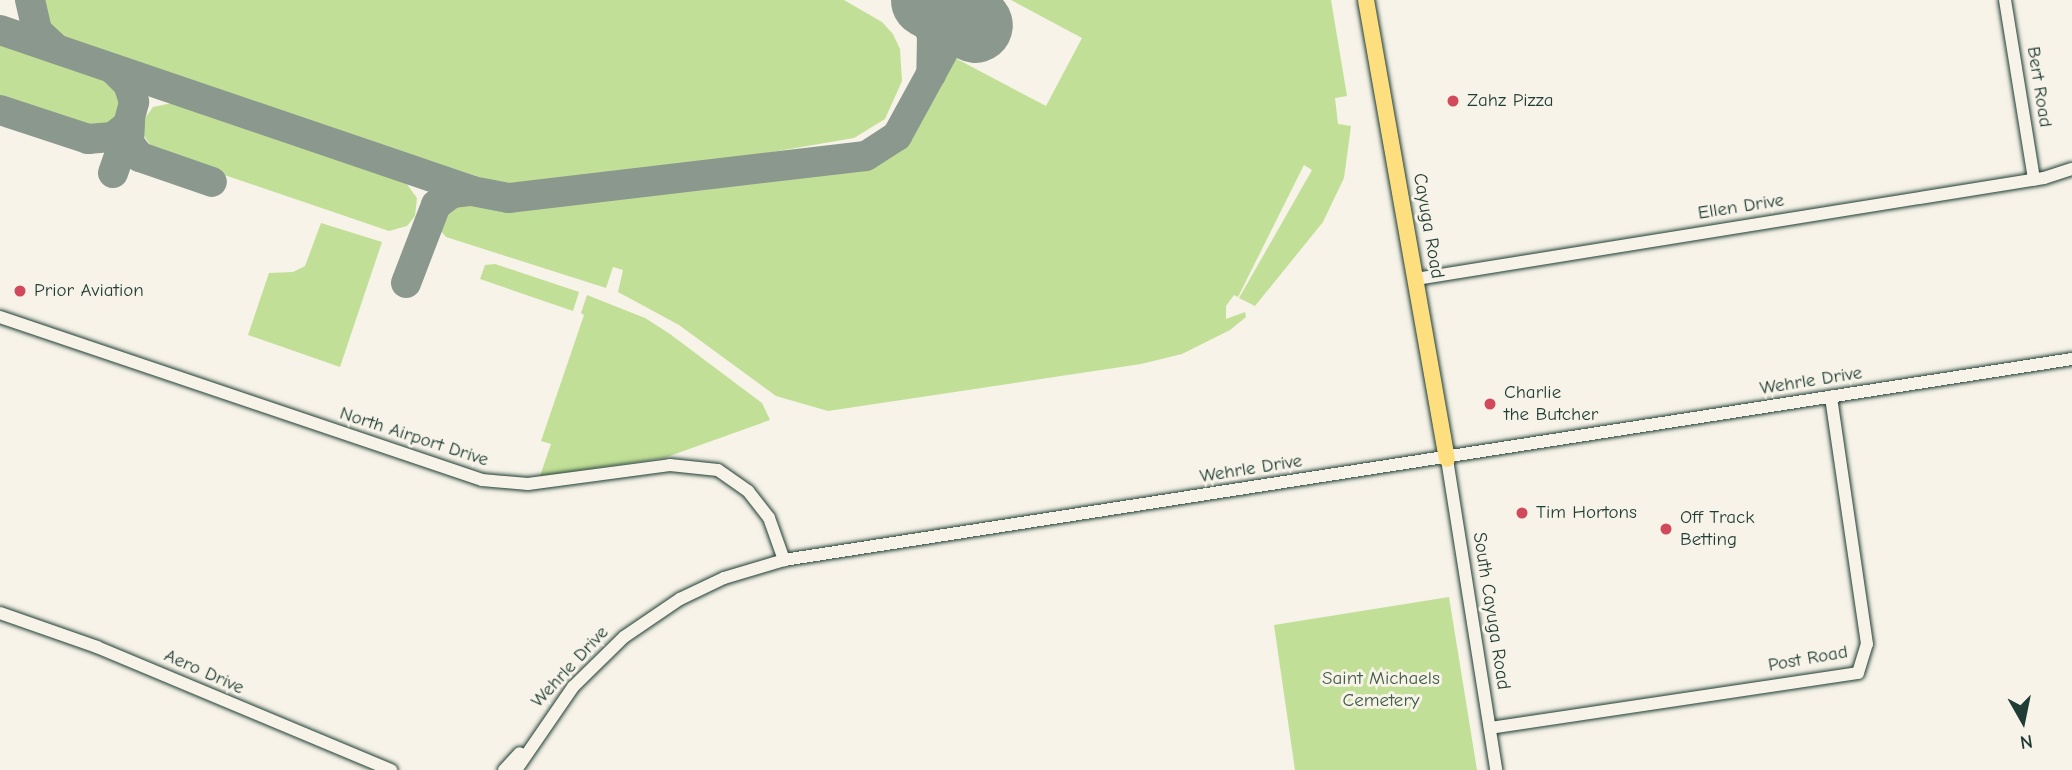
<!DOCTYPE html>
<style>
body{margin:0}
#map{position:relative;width:2072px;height:770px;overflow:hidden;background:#f7f3e8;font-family:"Comic Neue",sans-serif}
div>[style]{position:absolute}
.green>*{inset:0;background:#c2df97}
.taxiway>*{height:30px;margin:-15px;padding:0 15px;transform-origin:15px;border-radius:15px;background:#8b988e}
.runway>*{height:75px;margin:-37.5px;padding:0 37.5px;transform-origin:37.5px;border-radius:37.5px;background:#8b988e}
.roads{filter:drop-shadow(0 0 2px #1f3d34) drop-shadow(0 0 2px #1f3d34)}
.minor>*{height:12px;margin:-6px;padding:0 6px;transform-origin:6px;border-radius:6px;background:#f7f3e8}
.major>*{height:16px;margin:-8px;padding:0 8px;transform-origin:8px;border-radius:8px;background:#fedf80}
.dots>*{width:19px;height:19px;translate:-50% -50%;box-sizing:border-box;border:4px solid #f7f3e8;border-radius:50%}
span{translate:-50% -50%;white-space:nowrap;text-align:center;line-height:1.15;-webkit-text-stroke:6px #f7f3e8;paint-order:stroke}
.street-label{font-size:19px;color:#1f3d34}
.poi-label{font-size:19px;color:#1f3d34}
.left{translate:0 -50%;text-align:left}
.park-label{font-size:19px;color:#405d48}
.north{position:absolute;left:1988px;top:686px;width:70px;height:70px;-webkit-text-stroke:5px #f7f3e8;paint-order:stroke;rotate:171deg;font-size:19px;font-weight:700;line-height:28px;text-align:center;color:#1f3d34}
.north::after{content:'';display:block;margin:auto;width:24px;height:32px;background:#1f3d34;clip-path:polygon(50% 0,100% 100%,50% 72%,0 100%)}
</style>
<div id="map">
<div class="green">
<div style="clip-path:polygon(44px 0,844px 0,882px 22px,893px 34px,900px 49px,902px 81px,885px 119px,854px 138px,714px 162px,500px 184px,55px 36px,48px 26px)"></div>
<div style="clip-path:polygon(1011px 0,1331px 0,1347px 96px,1335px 98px,1338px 124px,1351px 126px,1344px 178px,1323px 222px,1255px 306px,1239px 298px,1312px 170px,1304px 165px,1238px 297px,1234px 295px,1226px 306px,1226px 319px,1245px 312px,1246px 317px,1230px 330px,1182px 354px,1141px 364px,828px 411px,776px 396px,679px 325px,618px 292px,623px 270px,613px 267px,606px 288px,446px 237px,439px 229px,446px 211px,461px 204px,524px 210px,873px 167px,900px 151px,914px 134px,955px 58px,1046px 106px,1082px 38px)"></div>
<div style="clip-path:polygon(0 44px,107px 80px,121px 100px,117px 118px,107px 126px,90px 129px,0 98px)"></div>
<div style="clip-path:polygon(172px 103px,406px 183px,417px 198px,415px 216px,407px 226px,389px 231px,154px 151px,143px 134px,143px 121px,153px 107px)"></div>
<div style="clip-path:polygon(321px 223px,382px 242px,340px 367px,248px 335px,269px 273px,293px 272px,305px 266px)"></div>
<div style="clip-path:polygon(495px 264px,579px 292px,573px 311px,480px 279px,485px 265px)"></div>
<div style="clip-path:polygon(587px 295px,645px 318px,670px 334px,762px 403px,770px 420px,664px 458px,540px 476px,551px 444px,541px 441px,584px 315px,581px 313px)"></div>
<div style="clip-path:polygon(1449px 597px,1477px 770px,1295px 770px,1274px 625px)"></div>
</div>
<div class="taxiway">
<div style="left:30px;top:0;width:32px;rotate:77deg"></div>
<div style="left:37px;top:31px;width:26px;rotate:43deg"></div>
<div style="left:915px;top:0;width:39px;rotate:64deg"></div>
<div style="left:932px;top:35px;width:39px;rotate:91deg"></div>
<div style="left:0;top:30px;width:499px;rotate:18.8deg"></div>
<div style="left:472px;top:191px;width:37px;rotate:11deg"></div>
<div style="left:508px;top:198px;width:360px;rotate:-6.7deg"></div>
<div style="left:866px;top:156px;width:37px;rotate:-33deg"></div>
<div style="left:897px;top:136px;width:96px;rotate:-61.3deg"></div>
<div style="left:0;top:110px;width:93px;rotate:18.2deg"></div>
<div style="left:88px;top:139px;width:25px;rotate:-5deg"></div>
<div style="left:113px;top:137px;width:19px;rotate:-39deg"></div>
<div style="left:128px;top:125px;width:24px;rotate:-75deg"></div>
<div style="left:134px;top:102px;width:19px;rotate:-108deg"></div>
<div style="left:128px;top:84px;width:21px;rotate:-135deg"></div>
<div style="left:130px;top:123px;width:20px;rotate:93deg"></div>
<div style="left:129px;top:143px;width:18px;rotate:52deg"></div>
<div style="left:140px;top:157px;width:76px;rotate:19.1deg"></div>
<div style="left:113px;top:173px;width:49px;rotate:-70.8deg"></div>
<div style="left:406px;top:283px;width:84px;rotate:-69deg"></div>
<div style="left:436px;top:205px;width:20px;rotate:-37deg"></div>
<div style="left:452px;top:193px;width:20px;rotate:-6deg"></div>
</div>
<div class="runway">
<div style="left:928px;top:0;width:53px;rotate:28deg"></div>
</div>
<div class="roads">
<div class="minor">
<div style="left:2005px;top:0;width:182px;rotate:80.8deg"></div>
<div style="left:1416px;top:279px;width:636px;rotate:-9.14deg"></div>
<div style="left:2044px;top:178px;width:29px;rotate:-18deg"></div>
<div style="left:0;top:317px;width:509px;rotate:18.68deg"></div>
<div style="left:482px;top:480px;width:46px;rotate:5deg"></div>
<div style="left:528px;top:484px;width:143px;rotate:-7.6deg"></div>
<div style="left:670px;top:465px;width:48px;rotate:5.9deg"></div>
<div style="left:718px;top:470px;width:37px;rotate:35deg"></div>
<div style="left:748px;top:491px;width:34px;rotate:52deg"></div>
<div style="left:769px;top:518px;width:45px;rotate:70.3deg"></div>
<div style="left:1447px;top:459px;width:315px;rotate:81deg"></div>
<div style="left:0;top:613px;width:103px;rotate:19.3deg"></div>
<div style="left:97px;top:647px;width:319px;rotate:22.7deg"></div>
<div style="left:1490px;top:728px;width:372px;rotate:-8.5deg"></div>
<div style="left:1858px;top:673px;width:30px;rotate:-73deg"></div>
<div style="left:1867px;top:644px;width:250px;rotate:-98.3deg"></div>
<div style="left:504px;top:770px;width:23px;rotate:-47deg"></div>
<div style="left:516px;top:770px;width:101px;rotate:-55.5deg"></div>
<div style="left:573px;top:687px;width:71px;rotate:-44.4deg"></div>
<div style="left:624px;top:637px;width:68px;rotate:-34.2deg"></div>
<div style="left:680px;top:599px;width:49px;rotate:-25.5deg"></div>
<div style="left:724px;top:578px;width:63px;rotate:-16.7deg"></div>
<div style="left:784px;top:560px;width:1304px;rotate:-8.87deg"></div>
</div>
<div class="major">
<div style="left:1366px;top:0;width:466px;rotate:80deg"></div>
</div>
</div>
<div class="dots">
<div style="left:1453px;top:101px;background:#d1495b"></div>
<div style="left:20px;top:291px;background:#d1495b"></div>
<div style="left:1490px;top:404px;background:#d1495b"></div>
<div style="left:1522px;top:513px;background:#d1495b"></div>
<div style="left:1666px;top:529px;background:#d1495b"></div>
</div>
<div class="street-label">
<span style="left:2039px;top:87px;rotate:81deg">Bert Road</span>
<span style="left:1741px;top:207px;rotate:-9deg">Ellen Drive</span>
<span style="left:1428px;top:226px;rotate:80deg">Cayuga Road</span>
<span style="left:1811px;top:381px;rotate:-9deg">Wehrle Drive</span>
<span style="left:414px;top:437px;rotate:18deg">North Airport Drive</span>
<span style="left:1251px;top:469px;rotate:-9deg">Wehrle Drive</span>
<span style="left:1491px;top:611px;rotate:81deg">South Cayuga Road</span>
<span style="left:1808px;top:659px;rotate:-10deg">Post Road</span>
<span style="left:570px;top:667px;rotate:-47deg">Wehrle Drive</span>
<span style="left:204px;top:672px;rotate:24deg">Aero Drive</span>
</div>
<div class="poi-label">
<span class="left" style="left:1467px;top:101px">Zahz Pizza</span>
<span class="left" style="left:34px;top:291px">Prior Aviation</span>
<span class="left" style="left:1504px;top:404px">Charlie<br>the Butcher</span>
<span class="left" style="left:1536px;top:513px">Tim Hortons</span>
<span class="left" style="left:1680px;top:529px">Off Track<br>Betting</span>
</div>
<div class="park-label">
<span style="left:1381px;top:690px">Saint Michaels<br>Cemetery</span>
</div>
<div class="north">N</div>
</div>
